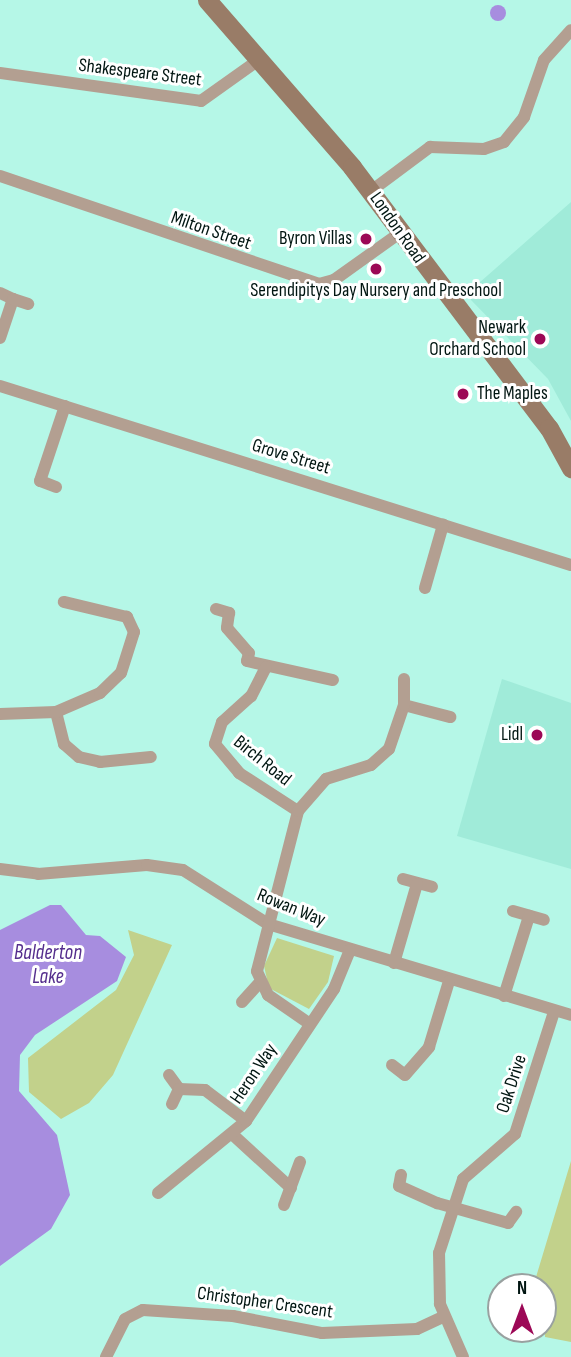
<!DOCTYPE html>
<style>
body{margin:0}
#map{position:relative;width:571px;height:1357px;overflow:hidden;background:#b5f7e7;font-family:"Sofia Sans Condensed",sans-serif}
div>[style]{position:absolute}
.built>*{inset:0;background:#a0ebd9}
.green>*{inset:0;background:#c2d18b}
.water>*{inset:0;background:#a78ddf}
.round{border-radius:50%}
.street>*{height:12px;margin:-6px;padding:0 6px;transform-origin:6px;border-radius:6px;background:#b39f91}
.secondary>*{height:19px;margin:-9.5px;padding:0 9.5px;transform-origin:9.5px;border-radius:9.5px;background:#997c67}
.dots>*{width:19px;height:19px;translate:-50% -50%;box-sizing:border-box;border:4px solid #fff;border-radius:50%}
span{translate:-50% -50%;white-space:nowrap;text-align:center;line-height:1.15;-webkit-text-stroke:6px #fff;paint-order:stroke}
.street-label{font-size:19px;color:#001511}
.poi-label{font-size:19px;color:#001511}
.right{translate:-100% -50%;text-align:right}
.left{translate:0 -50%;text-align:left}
.water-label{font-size:21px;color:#552e8d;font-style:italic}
.north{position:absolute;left:487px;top:1273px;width:70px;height:70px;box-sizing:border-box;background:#fff;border:2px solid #99a1a0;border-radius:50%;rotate:0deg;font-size:19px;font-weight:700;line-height:28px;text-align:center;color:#001511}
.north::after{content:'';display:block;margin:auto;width:24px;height:32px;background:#9c0856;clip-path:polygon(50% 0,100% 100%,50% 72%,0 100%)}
</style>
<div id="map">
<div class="built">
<div style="clip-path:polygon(571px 202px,571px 421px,548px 379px,471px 300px,471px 290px)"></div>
<div style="clip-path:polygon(502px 679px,571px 703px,571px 869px,457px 836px)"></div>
</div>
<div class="green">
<div style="clip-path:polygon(128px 930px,172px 945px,113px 1075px,89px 1103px,61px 1119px,29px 1092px,28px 1058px,116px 990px,134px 955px)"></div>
<div style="clip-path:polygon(277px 938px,334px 956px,328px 982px,309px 1009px,269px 988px,264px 966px)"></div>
<div style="clip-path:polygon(571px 1161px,571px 1342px,545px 1337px,543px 1287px,533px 1287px)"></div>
</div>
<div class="water">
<div class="round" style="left:490px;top:5px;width:16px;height:16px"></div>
<div style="clip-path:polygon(50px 905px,61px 905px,86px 935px,100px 936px,126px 957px,117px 981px,35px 1035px,20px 1055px,19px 1091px,57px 1135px,70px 1195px,51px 1229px,0 1266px,0 930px)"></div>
</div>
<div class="street">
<div style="left:0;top:73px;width:203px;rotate:7.9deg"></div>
<div style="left:201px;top:101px;width:72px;rotate:-35.4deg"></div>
<div style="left:0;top:176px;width:337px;rotate:18.7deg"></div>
<div style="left:319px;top:284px;width:16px;rotate:-15deg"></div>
<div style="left:334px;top:280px;width:82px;rotate:-35.6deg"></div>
<div style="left:371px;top:191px;width:74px;rotate:-36.7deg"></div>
<div style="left:430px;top:147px;width:54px;rotate:2.1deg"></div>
<div style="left:484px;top:149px;width:21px;rotate:-19deg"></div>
<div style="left:504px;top:142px;width:32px;rotate:-51deg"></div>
<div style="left:524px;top:117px;width:60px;rotate:-70.7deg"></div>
<div style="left:544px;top:60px;width:40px;rotate:-48deg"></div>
<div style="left:0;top:293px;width:14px;rotate:25deg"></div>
<div style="left:13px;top:299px;width:41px;rotate:108.4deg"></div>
<div style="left:13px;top:299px;width:16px;rotate:18deg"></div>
<div style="left:0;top:386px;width:598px;rotate:17.41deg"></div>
<div style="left:56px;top:487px;width:17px;rotate:-159deg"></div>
<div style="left:40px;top:481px;width:79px;rotate:-71.6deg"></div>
<div style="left:425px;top:588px;width:66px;rotate:-74.1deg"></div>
<div style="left:216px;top:609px;width:14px;rotate:17deg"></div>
<div style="left:229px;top:613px;width:15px;rotate:98deg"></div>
<div style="left:227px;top:628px;width:33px;rotate:49deg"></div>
<div style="left:249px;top:653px;width:8px;rotate:104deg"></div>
<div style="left:247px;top:661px;width:88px;rotate:12.5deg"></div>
<div style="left:266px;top:667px;width:33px;rotate:117deg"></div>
<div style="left:251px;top:696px;width:39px;rotate:138deg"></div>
<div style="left:222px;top:722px;width:23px;rotate:108deg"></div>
<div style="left:215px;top:744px;width:38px;rotate:50deg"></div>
<div style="left:239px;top:773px;width:70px;rotate:32.8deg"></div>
<div style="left:404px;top:705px;width:48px;rotate:14.6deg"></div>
<div style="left:56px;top:712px;width:33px;rotate:76deg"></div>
<div style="left:64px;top:744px;width:20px;rotate:41deg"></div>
<div style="left:79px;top:757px;width:22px;rotate:13deg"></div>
<div style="left:100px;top:762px;width:51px;rotate:-5.6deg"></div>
<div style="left:0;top:714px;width:56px;rotate:-2deg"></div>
<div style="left:56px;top:712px;width:48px;rotate:-23.4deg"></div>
<div style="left:100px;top:693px;width:29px;rotate:-44deg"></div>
<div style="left:121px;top:673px;width:43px;rotate:-72.4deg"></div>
<div style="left:134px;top:632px;width:17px;rotate:-115deg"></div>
<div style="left:127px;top:617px;width:65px;rotate:-166.6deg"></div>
<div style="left:0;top:869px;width:38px;rotate:7deg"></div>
<div style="left:38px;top:874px;width:109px;rotate:-4.7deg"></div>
<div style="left:147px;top:865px;width:36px;rotate:8deg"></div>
<div style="left:183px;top:870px;width:101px;rotate:32.4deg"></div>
<div style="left:268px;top:924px;width:316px;rotate:16.7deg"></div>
<div style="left:403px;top:879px;width:30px;rotate:15deg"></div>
<div style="left:513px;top:911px;width:32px;rotate:16deg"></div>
<div style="left:394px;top:963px;width:82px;rotate:-73.8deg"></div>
<div style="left:504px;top:996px;width:84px;rotate:-72.6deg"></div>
<div style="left:242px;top:1002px;width:24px;rotate:-48deg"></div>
<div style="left:310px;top:1024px;width:51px;rotate:-145.4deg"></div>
<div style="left:268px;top:995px;width:26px;rotate:-115deg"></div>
<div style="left:257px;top:971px;width:165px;rotate:-75.6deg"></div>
<div style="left:298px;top:811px;width:43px;rotate:-48.8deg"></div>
<div style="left:326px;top:779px;width:47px;rotate:-17.3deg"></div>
<div style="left:371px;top:765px;width:24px;rotate:-42deg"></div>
<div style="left:389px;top:749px;width:46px;rotate:-71.2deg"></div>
<div style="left:404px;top:705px;width:26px;rotate:-90deg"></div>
<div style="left:392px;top:1065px;width:16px;rotate:38deg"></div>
<div style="left:405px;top:1075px;width:37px;rotate:-49deg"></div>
<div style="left:429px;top:1047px;width:69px;rotate:-73.1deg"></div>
<div style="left:169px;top:1075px;width:17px;rotate:54deg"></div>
<div style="left:172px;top:1104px;width:17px;rotate:-65deg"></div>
<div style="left:179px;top:1089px;width:26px;rotate:2deg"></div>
<div style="left:205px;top:1090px;width:51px;rotate:37.1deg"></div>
<div style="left:232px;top:1134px;width:80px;rotate:42.5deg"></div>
<div style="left:401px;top:1175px;width:11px;rotate:100deg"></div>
<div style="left:399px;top:1186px;width:42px;rotate:24.1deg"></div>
<div style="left:437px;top:1203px;width:74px;rotate:15.7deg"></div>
<div style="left:508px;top:1223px;width:14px;rotate:-54deg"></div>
<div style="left:158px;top:1193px;width:114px;rotate:-39.3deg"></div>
<div style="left:246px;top:1121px;width:159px;rotate:-56.3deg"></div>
<div style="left:334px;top:989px;width:42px;rotate:-67.7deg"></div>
<div style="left:284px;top:1205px;width:46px;rotate:-69.6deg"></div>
<div style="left:106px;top:1357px;width:42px;rotate:-63.4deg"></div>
<div style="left:125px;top:1319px;width:20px;rotate:-27deg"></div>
<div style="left:143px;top:1310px;width:90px;rotate:3.8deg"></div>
<div style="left:233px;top:1316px;width:91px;rotate:10.8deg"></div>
<div style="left:322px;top:1333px;width:95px;rotate:-2.4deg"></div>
<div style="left:417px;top:1329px;width:29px;rotate:-25deg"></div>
<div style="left:463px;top:1357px;width:58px;rotate:-113.5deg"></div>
<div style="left:440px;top:1304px;width:51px;rotate:-91.1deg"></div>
<div style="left:439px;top:1253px;width:78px;rotate:-72deg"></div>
<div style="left:463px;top:1179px;width:69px;rotate:-40.9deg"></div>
<div style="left:515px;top:1134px;width:128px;rotate:-72.3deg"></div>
</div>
<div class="secondary">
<div style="left:207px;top:0;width:221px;rotate:49deg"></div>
<div style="left:352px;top:167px;width:327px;rotate:53deg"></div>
<div style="left:549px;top:428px;width:46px;rotate:61.2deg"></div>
</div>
<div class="dots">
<div style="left:366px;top:239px;background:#9c0856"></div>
<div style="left:376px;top:269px;background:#9c0856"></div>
<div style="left:540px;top:339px;background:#9c0856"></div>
<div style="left:463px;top:394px;background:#9c0856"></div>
<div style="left:537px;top:735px;background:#9c0856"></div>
</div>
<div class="street-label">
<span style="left:140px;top:73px;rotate:7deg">Shakespeare Street</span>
<span style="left:397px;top:228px;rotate:55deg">London Road</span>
<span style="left:211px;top:231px;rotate:19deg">Milton Street</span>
<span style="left:291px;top:457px;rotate:17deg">Grove Street</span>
<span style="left:262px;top:761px;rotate:39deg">Birch Road</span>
<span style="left:291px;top:908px;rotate:22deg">Rowan Way</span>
<span style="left:254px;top:1074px;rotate:-56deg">Heron Way</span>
<span style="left:512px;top:1084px;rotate:-72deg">Oak Drive</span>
<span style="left:265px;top:1303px;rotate:8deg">Christopher Crescent</span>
</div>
<div class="poi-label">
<span class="right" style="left:352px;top:239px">Byron Villas</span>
<span style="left:376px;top:291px">Serendipitys Day Nursery and Preschool</span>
<span class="right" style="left:526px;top:339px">Newark<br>Orchard School</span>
<span class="left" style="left:477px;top:394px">The Maples</span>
<span class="right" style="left:523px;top:735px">Lidl</span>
</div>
<div class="water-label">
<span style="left:48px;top:965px">Balderton<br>Lake</span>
</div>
<div class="north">N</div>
</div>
